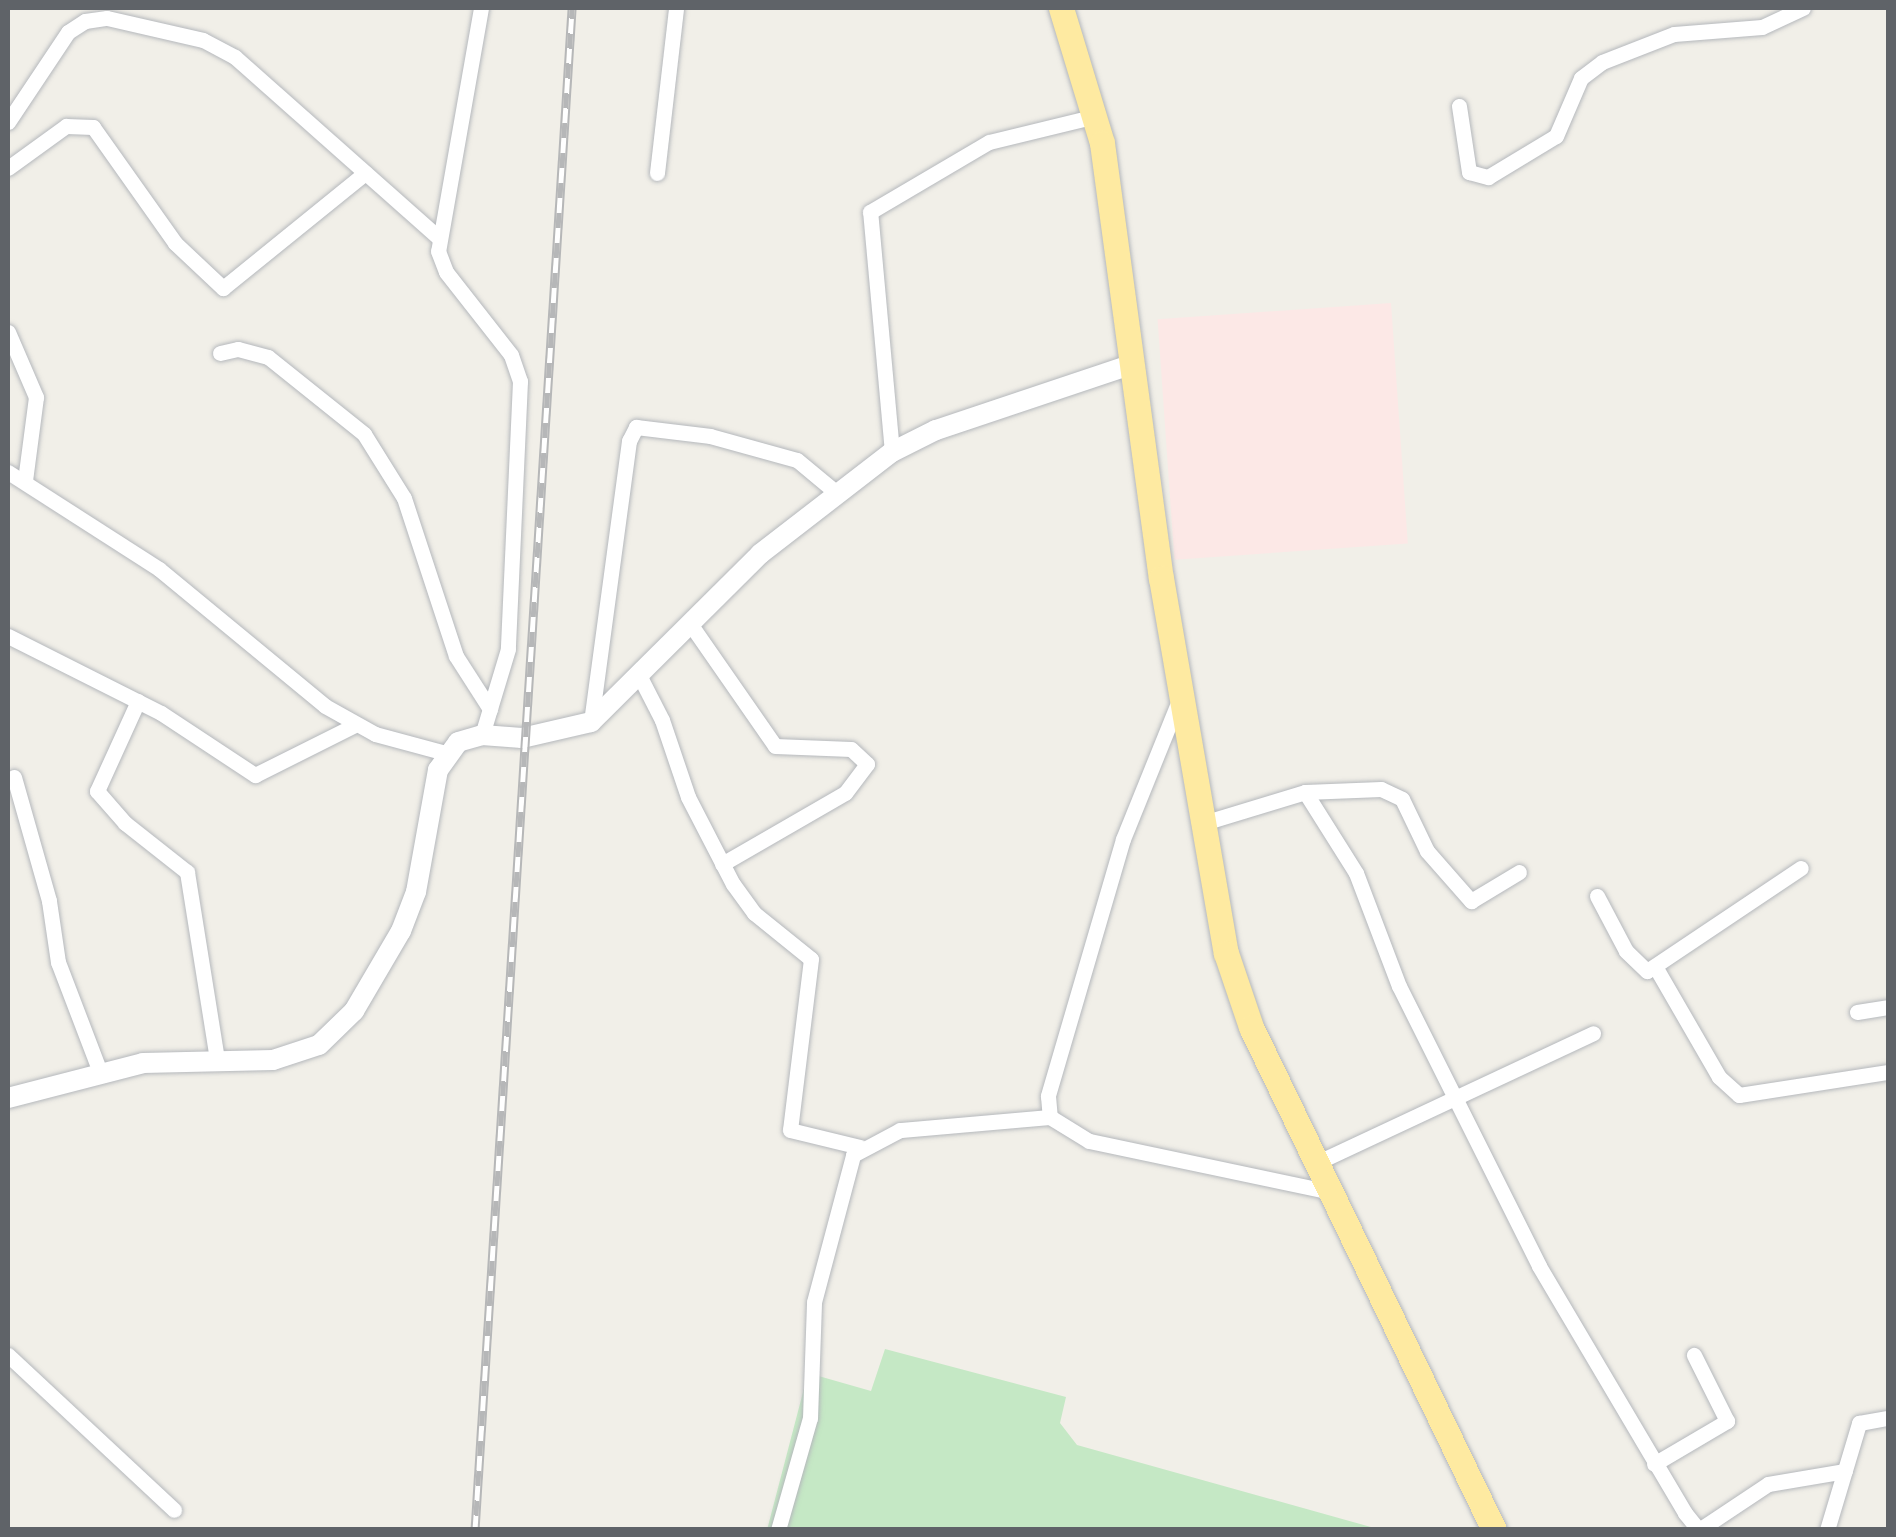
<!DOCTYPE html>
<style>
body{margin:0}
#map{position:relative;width:1896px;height:1537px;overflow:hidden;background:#f1efe8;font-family:"Golos Text",sans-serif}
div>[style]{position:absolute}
.medical>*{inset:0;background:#fce8e6;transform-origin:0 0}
.green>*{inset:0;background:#c5e8c5}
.roads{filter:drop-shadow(0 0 2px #b5b8bc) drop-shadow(0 0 2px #b5b8bc)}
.minor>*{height:15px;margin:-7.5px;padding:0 7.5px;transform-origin:7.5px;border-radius:7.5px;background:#fff}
.tertiary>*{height:20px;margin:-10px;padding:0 10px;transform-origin:10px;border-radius:10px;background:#fff}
.trunk>*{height:25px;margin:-12.5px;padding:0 12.5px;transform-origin:12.5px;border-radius:12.5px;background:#feeaa1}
.rail>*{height:9px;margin-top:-4.5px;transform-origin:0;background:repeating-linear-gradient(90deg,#fff 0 15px,#b6b7b8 0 30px);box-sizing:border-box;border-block:2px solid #b6b7b8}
span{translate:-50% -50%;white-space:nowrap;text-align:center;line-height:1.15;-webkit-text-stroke:10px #fff;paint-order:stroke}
.frame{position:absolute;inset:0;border:10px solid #5f6368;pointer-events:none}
</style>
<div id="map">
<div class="medical">
<div style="left:1391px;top:303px;width:241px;height:234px;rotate:86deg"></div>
</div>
<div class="green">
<div style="clip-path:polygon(885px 1349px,1066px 1397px,1060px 1423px,1077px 1445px,1378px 1529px,767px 1530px,808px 1373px,871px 1391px)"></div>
</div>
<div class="roads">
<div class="minor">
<div style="left:481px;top:8px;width:247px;rotate:100deg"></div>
<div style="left:438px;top:251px;width:22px;rotate:69deg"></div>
<div style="left:446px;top:272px;width:105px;rotate:51.9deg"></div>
<div style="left:511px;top:355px;width:28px;rotate:71deg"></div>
<div style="left:520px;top:381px;width:268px;rotate:92.6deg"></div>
<div style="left:508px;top:649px;width:90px;rotate:106.8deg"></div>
<div style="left:1459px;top:106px;width:67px;rotate:81.4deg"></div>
<div style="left:1469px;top:172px;width:20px;rotate:15deg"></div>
<div style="left:1488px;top:177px;width:79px;rotate:-31.1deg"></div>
<div style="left:1556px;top:136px;width:63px;rotate:-66.7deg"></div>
<div style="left:1581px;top:78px;width:26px;rotate:-37deg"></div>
<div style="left:1602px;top:62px;width:77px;rotate:-21.3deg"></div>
<div style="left:1674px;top:34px;width:88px;rotate:-4.5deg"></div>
<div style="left:1762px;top:27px;width:45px;rotate:-24.9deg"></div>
<div style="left:8px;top:122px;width:108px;rotate:-56.3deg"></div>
<div style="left:68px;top:32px;width:20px;rotate:-33deg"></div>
<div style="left:85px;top:21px;width:22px;rotate:-8deg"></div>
<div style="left:107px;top:18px;width:98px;rotate:12.9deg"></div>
<div style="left:203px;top:40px;width:36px;rotate:28deg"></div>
<div style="left:235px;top:57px;width:273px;rotate:41.6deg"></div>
<div style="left:8px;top:168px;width:72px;rotate:-35.9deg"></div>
<div style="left:66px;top:126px;width:27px;rotate:2deg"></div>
<div style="left:93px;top:127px;width:142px;rotate:54.7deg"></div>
<div style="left:175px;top:243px;width:66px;rotate:43.2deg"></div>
<div style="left:223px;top:288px;width:183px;rotate:-39deg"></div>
<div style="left:657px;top:173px;width:166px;rotate:-83.4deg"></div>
<div style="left:8px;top:332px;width:71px;rotate:66.7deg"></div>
<div style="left:36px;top:397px;width:84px;rotate:97.5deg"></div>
<div style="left:220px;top:353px;width:18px;rotate:-13deg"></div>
<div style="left:238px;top:349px;width:31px;rotate:15deg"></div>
<div style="left:268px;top:357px;width:123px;rotate:38.7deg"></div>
<div style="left:364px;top:434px;width:75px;rotate:58deg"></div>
<div style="left:404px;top:498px;width:166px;rotate:71.8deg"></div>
<div style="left:456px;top:656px;width:63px;rotate:57.3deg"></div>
<div style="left:892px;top:452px;width:241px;rotate:-95.2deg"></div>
<div style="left:870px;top:212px;width:138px;rotate:-30.5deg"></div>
<div style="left:989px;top:142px;width:110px;rotate:-13.7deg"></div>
<div style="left:8px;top:472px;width:179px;rotate:32.7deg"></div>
<div style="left:159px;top:569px;width:215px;rotate:39.5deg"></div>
<div style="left:325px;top:706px;width:57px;rotate:29.2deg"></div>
<div style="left:375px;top:734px;width:73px;rotate:15deg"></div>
<div style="left:691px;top:625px;width:147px;rotate:55.2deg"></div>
<div style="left:775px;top:746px;width:76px;rotate:2.3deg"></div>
<div style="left:851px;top:749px;width:22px;rotate:43deg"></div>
<div style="left:867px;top:764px;width:36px;rotate:127deg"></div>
<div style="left:845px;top:793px;width:142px;rotate:150deg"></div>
<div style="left:8px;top:636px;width:171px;rotate:26.7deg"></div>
<div style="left:161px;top:713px;width:113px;rotate:33.4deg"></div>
<div style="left:255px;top:775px;width:112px;rotate:-26.6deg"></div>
<div style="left:640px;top:677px;width:48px;rotate:62.9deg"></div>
<div style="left:662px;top:720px;width:81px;rotate:71.3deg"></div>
<div style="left:688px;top:797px;width:98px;rotate:62.7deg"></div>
<div style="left:733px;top:884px;width:36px;rotate:54deg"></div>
<div style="left:754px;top:913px;width:73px;rotate:38.9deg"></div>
<div style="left:811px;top:959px;width:172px;rotate:97deg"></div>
<div style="left:790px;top:1130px;width:72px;rotate:13.7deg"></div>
<div style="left:1180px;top:698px;width:152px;rotate:112deg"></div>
<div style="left:1123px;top:839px;width:268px;rotate:106.3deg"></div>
<div style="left:1048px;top:1096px;width:21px;rotate:85deg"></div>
<div style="left:1050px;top:1117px;width:46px;rotate:31.6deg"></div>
<div style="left:1089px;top:1141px;width:247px;rotate:11.9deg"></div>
<div style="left:138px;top:701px;width:99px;rotate:114.5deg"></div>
<div style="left:97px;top:791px;width:43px;rotate:48.8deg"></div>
<div style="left:125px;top:823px;width:79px;rotate:38.3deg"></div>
<div style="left:187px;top:872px;width:189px;rotate:80.9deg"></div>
<div style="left:591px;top:722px;width:284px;rotate:-82.3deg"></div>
<div style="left:629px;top:441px;width:16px;rotate:-63deg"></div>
<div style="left:636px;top:427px;width:75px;rotate:6.9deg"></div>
<div style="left:710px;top:436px;width:90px;rotate:15.4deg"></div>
<div style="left:797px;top:460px;width:53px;rotate:39.7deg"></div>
<div style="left:14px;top:777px;width:129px;rotate:74.2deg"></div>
<div style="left:49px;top:901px;width:62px;rotate:81.6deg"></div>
<div style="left:58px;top:962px;width:118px;rotate:69.1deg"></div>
<div style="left:1305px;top:792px;width:96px;rotate:57.8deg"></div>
<div style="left:1356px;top:873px;width:121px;rotate:69.2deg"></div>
<div style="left:1399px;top:986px;width:313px;rotate:63.4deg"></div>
<div style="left:1539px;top:1266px;width:287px;rotate:59.4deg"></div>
<div style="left:1685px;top:1513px;width:22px;rotate:51deg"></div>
<div style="left:1699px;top:1530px;width:83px;rotate:-33.7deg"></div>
<div style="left:1768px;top:1484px;width:78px;rotate:-9.6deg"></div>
<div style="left:1200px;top:824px;width:110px;rotate:-16.9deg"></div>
<div style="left:1305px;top:792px;width:76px;rotate:-2.3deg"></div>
<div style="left:1381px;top:789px;width:23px;rotate:25deg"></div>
<div style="left:1402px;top:799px;width:58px;rotate:64.3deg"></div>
<div style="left:1427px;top:851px;width:67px;rotate:48.7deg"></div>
<div style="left:1471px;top:901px;width:56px;rotate:-31.1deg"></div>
<div style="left:1597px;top:896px;width:62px;rotate:62.2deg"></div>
<div style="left:1626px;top:951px;width:29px;rotate:44deg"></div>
<div style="left:1647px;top:971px;width:185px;rotate:-33.8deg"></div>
<div style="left:1656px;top:968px;width:126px;rotate:60deg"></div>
<div style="left:1719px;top:1077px;width:27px;rotate:42deg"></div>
<div style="left:1739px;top:1095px;width:151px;rotate:-8.8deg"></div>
<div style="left:1857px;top:1012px;width:31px;rotate:-9deg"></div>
<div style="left:1316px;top:1163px;width:306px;rotate:-25.1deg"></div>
<div style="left:8px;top:1355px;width:227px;rotate:43deg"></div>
<div style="left:1654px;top:1464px;width:85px;rotate:-30.5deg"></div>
<div style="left:1727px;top:1421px;width:74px;rotate:-116.6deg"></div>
<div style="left:778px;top:1530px;width:116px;rotate:-74.1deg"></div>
<div style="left:810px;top:1418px;width:116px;rotate:-88deg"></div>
<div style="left:814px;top:1302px;width:152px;rotate:-75.1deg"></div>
<div style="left:853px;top:1155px;width:53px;rotate:-28deg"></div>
<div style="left:900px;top:1130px;width:151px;rotate:-5deg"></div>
<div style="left:1827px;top:1530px;width:112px;rotate:-73.3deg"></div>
<div style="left:1859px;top:1423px;width:29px;rotate:-10deg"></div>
</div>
<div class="tertiary">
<div style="left:8px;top:1098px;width:139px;rotate:-14.5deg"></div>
<div style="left:143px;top:1063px;width:130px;rotate:-1.3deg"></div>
<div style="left:273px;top:1060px;width:48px;rotate:-18.1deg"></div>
<div style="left:319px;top:1045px;width:49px;rotate:-44.2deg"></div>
<div style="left:354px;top:1011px;width:93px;rotate:-59.6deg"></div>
<div style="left:401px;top:931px;width:42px;rotate:-69deg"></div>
<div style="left:416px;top:892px;width:124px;rotate:-79.8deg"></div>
<div style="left:438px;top:770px;width:34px;rotate:-54deg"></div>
<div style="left:458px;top:742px;width:25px;rotate:-16deg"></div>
<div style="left:482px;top:735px;width:40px;rotate:4.3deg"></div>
<div style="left:522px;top:738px;width:71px;rotate:-13.1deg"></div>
<div style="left:591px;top:722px;width:238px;rotate:-44.8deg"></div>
<div style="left:760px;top:554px;width:167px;rotate:-37.7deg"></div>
<div style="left:892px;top:452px;width:49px;rotate:-26.6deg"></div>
<div style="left:936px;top:430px;width:208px;rotate:-18.5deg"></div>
</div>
<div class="trunk">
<div style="left:1061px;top:8px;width:141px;rotate:73.1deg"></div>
<div style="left:1102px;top:143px;width:439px;rotate:82.3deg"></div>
<div style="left:1161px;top:578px;width:381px;rotate:80.2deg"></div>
<div style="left:1226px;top:953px;width:78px;rotate:71.3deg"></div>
<div style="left:1251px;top:1027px;width:559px;rotate:64.21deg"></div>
</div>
</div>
<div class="rail">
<div style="left:475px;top:1530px;width:1525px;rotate:-86.35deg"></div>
</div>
<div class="frame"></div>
</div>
